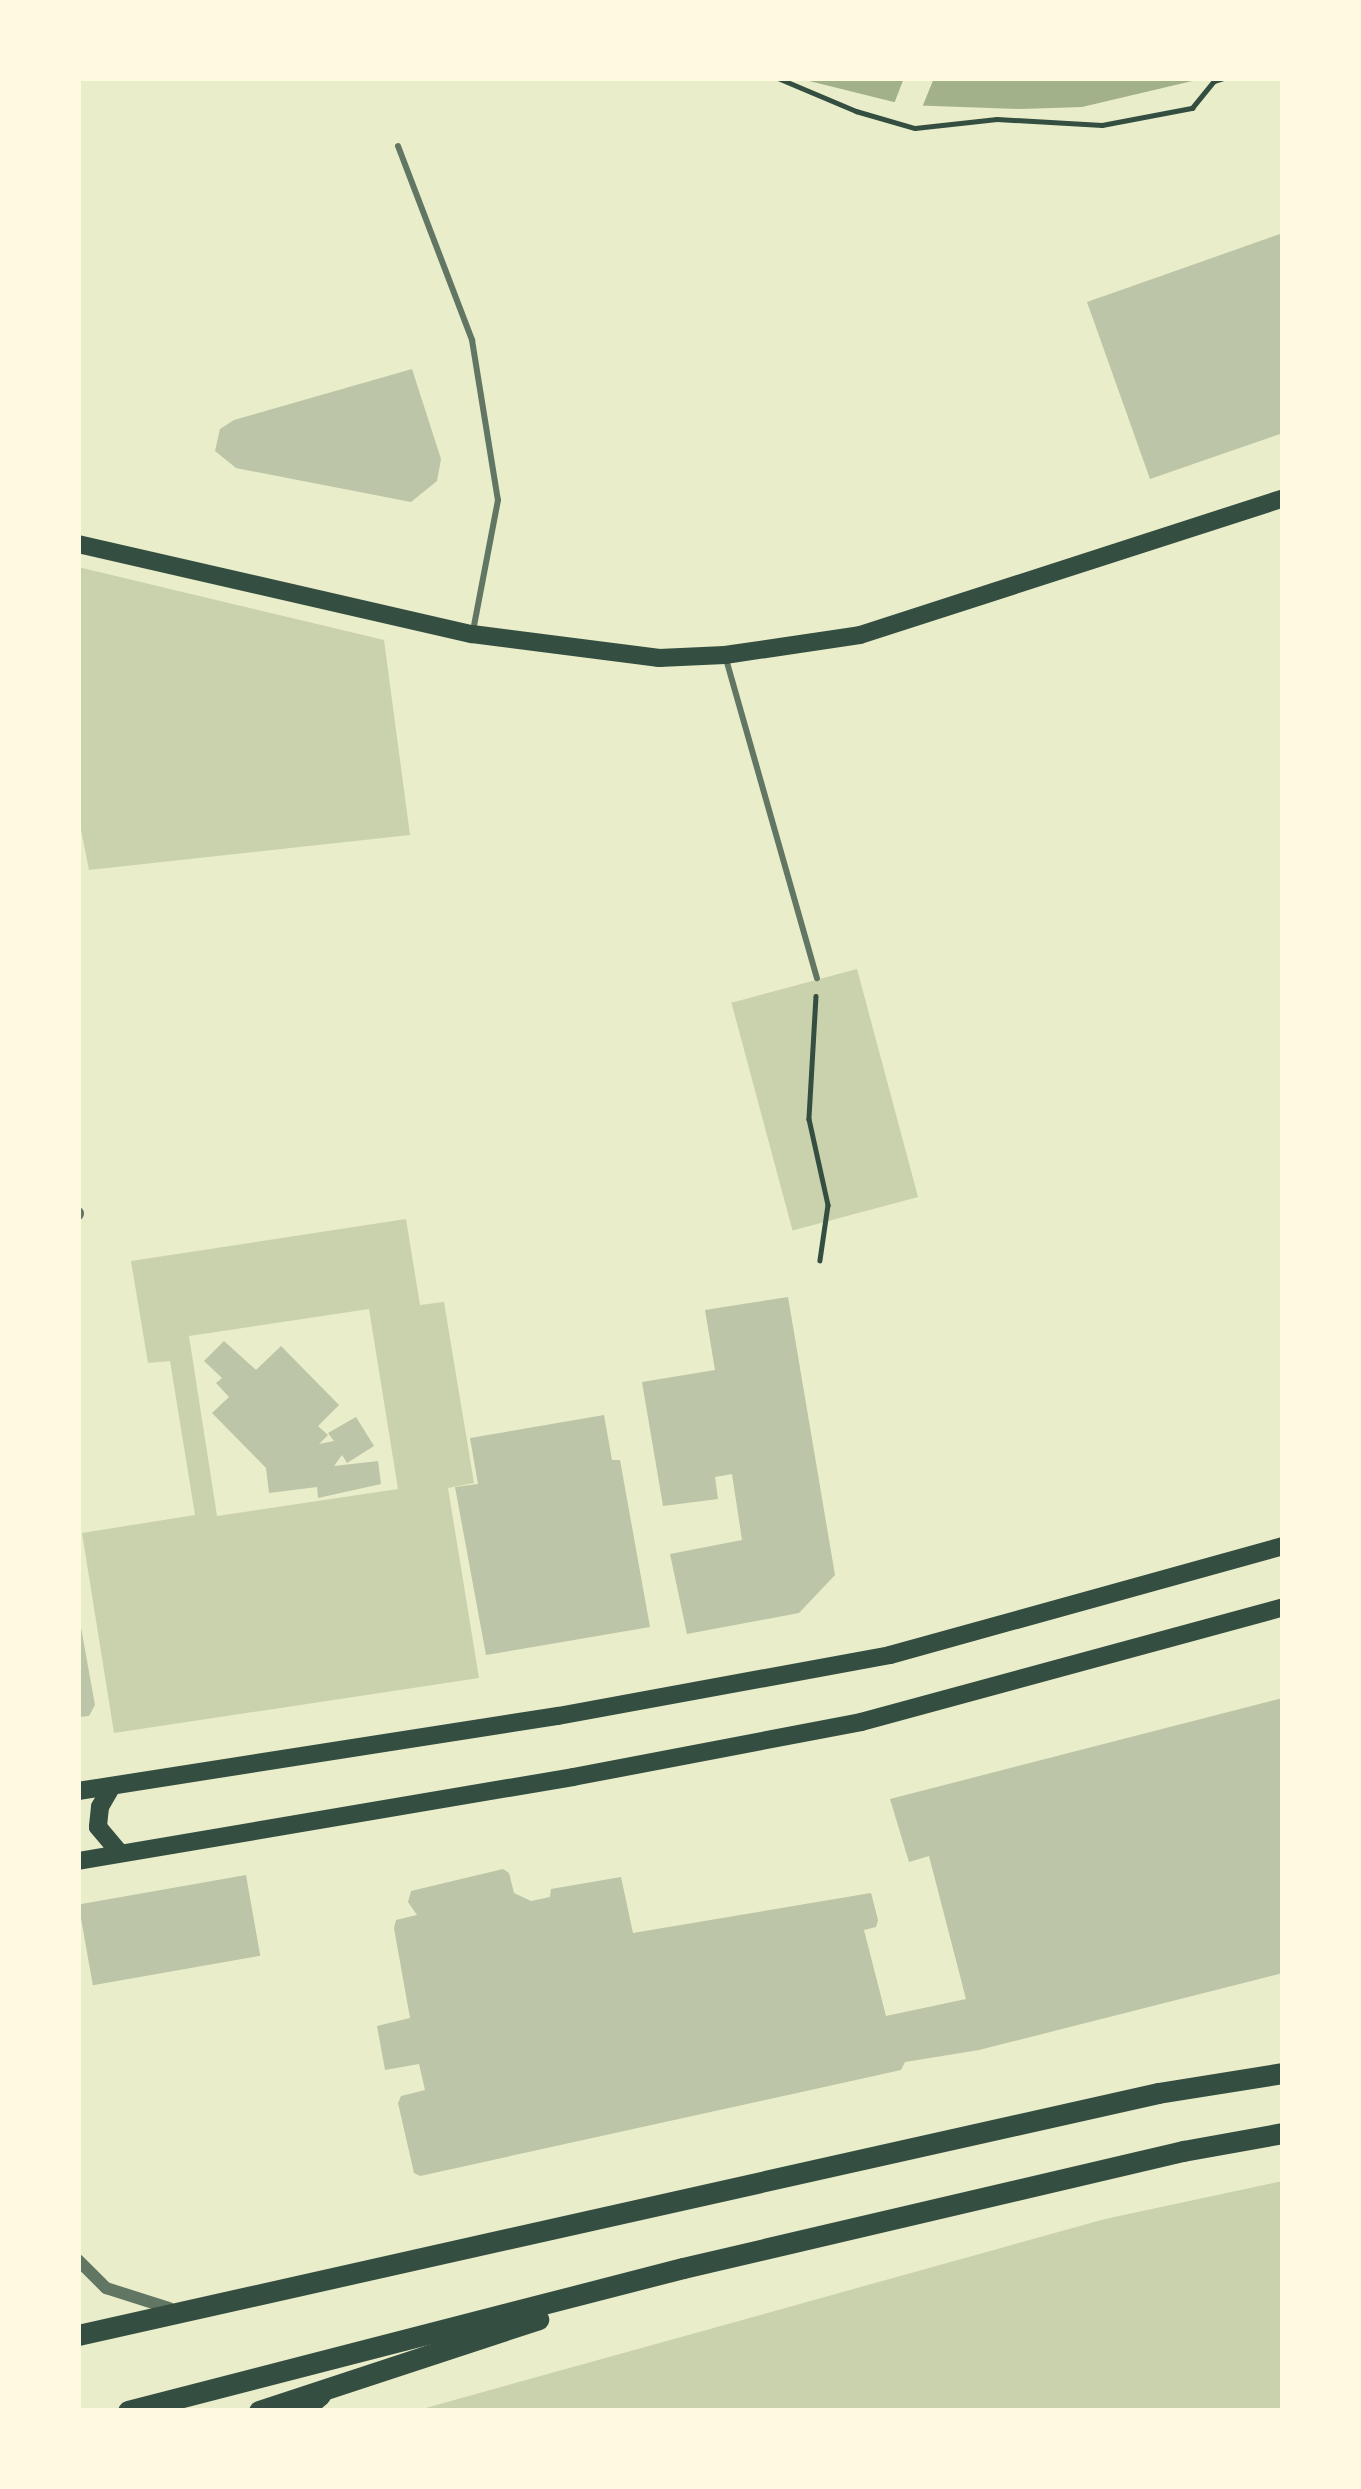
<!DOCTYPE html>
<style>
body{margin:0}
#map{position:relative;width:1361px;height:2489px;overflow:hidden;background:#e9edc9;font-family:"Alegreya Sans",sans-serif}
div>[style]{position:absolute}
.green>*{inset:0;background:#cad2ad;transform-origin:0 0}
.water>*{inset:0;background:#a3b18a}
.pier>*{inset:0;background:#e9edc9}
.building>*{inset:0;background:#bcc5a7;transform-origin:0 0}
.path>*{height:4.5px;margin:-2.25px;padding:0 2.25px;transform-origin:2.25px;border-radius:2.25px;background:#344e41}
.service>*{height:6px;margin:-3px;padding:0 3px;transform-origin:3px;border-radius:3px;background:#617663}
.minor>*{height:12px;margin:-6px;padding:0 6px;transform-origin:6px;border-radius:6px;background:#617663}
.secondary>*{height:18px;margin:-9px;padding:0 9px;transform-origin:9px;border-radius:9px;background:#344e41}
.primary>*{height:21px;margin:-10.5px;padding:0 10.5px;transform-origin:10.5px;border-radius:10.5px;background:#344e41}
.trunk>*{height:21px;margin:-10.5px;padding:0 10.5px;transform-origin:10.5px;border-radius:10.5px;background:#344e41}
span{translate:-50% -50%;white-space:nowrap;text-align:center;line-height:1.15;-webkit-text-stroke:10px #fefae0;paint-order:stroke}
.frame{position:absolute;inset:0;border:81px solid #fefae0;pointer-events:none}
</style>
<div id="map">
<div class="green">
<div style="clip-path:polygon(78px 567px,384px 640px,410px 835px,89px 870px,78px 815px)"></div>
<div style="left:857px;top:969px;width:236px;height:130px;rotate:75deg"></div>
<div style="clip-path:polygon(evenodd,406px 1219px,420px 1305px,444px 1302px,474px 1483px,448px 1488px,479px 1678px,114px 1733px,82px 1533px,195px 1515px,170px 1361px,148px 1363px,131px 1261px,406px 1219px,369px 1309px,398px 1489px,217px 1516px,189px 1336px,369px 1309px)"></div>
<div style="clip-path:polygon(1283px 2181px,1283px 2411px,415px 2411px,1105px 2219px)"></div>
</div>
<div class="water">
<div style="clip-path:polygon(797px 78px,1205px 78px,1082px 107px,1021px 109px,906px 105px)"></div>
</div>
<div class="pier">
<div style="clip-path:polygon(904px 78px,934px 78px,921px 110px,892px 109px)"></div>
</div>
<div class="building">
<div style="clip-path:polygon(1283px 233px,1283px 433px,1150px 479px,1087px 302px)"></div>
<div style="clip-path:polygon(412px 369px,441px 459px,437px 481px,411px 502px,236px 468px,215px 451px,220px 429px,234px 420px)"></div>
<div style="clip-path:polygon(788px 1297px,835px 1575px,799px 1613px,687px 1634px,670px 1554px,742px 1540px,732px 1474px,715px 1477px,718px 1499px,663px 1506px,642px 1382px,715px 1370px,705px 1310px)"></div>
<div style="clip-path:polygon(224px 1341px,256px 1370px,281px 1346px,339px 1405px,318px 1426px,328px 1435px,319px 1444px,334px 1441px,328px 1433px,356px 1417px,374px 1446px,347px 1463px,342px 1455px,334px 1466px,378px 1461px,381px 1484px,318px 1498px,317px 1487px,269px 1493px,266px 1468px,212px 1413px,229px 1397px,216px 1383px,222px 1378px,204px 1361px)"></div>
<div style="clip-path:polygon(604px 1415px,612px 1460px,620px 1460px,650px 1627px,486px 1655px,455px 1487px,478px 1484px,470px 1438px)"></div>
<div style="clip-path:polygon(78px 1611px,95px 1705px,89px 1716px,78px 1717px)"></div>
<div style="clip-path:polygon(1283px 1698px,1283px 1973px,979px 2050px,905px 2062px,901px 2070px,420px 2176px,414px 2173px,398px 2103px,401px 2096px,425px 2090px,419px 2064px,385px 2070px,377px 2026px,410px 2018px,394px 1928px,396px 1920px,417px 1915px,408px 1902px,411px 1891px,503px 1869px,509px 1873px,514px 1893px,531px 1901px,550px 1897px,551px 1889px,621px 1877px,633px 1933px,871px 1893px,878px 1920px,876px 1927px,864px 1930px,886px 2016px,966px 1999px,929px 1856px,909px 1862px,890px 1799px)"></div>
<div style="left:246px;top:1875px;width:82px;height:170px;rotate:80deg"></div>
</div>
<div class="path">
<div style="left:778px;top:78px;width:85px;rotate:22.9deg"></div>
<div style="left:856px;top:111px;width:61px;rotate:16.1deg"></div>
<div style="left:915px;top:128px;width:82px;rotate:-6.3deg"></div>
<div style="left:997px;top:119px;width:105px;rotate:3.3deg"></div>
<div style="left:1102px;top:125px;width:92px;rotate:-10.7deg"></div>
<div style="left:1192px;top:108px;width:35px;rotate:-51deg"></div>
<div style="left:1214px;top:81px;width:10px;rotate:-17deg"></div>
<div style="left:816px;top:996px;width:123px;rotate:93.3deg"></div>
<div style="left:809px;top:1119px;width:88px;rotate:77.5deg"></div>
<div style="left:828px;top:1205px;width:56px;rotate:98.3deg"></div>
</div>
<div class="service">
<div style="left:398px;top:146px;width:208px;rotate:69.1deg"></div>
<div style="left:472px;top:340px;width:162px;rotate:80.8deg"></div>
<div style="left:498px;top:500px;width:133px;rotate:100.8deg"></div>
<div style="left:726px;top:659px;width:332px;rotate:74.1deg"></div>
</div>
<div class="minor">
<div style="left:78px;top:1213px;width:1px;rotate:90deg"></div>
<div style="left:78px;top:2260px;width:40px;rotate:45deg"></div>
<div style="left:106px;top:2288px;width:66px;rotate:17.6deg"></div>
</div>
<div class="secondary">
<div style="left:78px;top:544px;width:404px;rotate:12.9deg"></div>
<div style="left:472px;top:634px;width:189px;rotate:7.3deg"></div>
<div style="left:659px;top:658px;width:66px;rotate:-2.6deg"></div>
<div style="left:725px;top:655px;width:136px;rotate:-8.4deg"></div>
<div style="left:860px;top:635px;width:445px;rotate:-17.9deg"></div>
<div style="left:112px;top:1786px;width:24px;rotate:120deg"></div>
<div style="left:100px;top:1807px;width:20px;rotate:96deg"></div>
<div style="left:98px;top:1827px;width:34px;rotate:50deg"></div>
<div style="left:78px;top:1791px;width:486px;rotate:-8.9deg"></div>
<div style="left:558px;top:1716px;width:338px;rotate:-10.4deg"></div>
<div style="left:890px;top:1655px;width:408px;rotate:-15.5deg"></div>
<div style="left:78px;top:1861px;width:502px;rotate:-9.63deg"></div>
<div style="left:573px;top:1777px;width:293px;rotate:-10.8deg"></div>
<div style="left:861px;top:1722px;width:437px;rotate:-15.2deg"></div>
</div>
<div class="primary">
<div style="left:301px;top:2411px;width:25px;rotate:-40deg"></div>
</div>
<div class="trunk">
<div style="left:78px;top:2335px;width:1107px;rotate:-12.63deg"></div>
<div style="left:1158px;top:2093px;width:127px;rotate:-9.1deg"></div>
<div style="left:128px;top:2411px;width:573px;rotate:-14.45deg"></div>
<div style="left:683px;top:2268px;width:514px;rotate:-13.17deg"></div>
<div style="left:1183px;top:2151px;width:102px;rotate:-10.2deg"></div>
<div style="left:259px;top:2411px;width:294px;rotate:-18.2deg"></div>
</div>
<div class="frame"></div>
</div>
